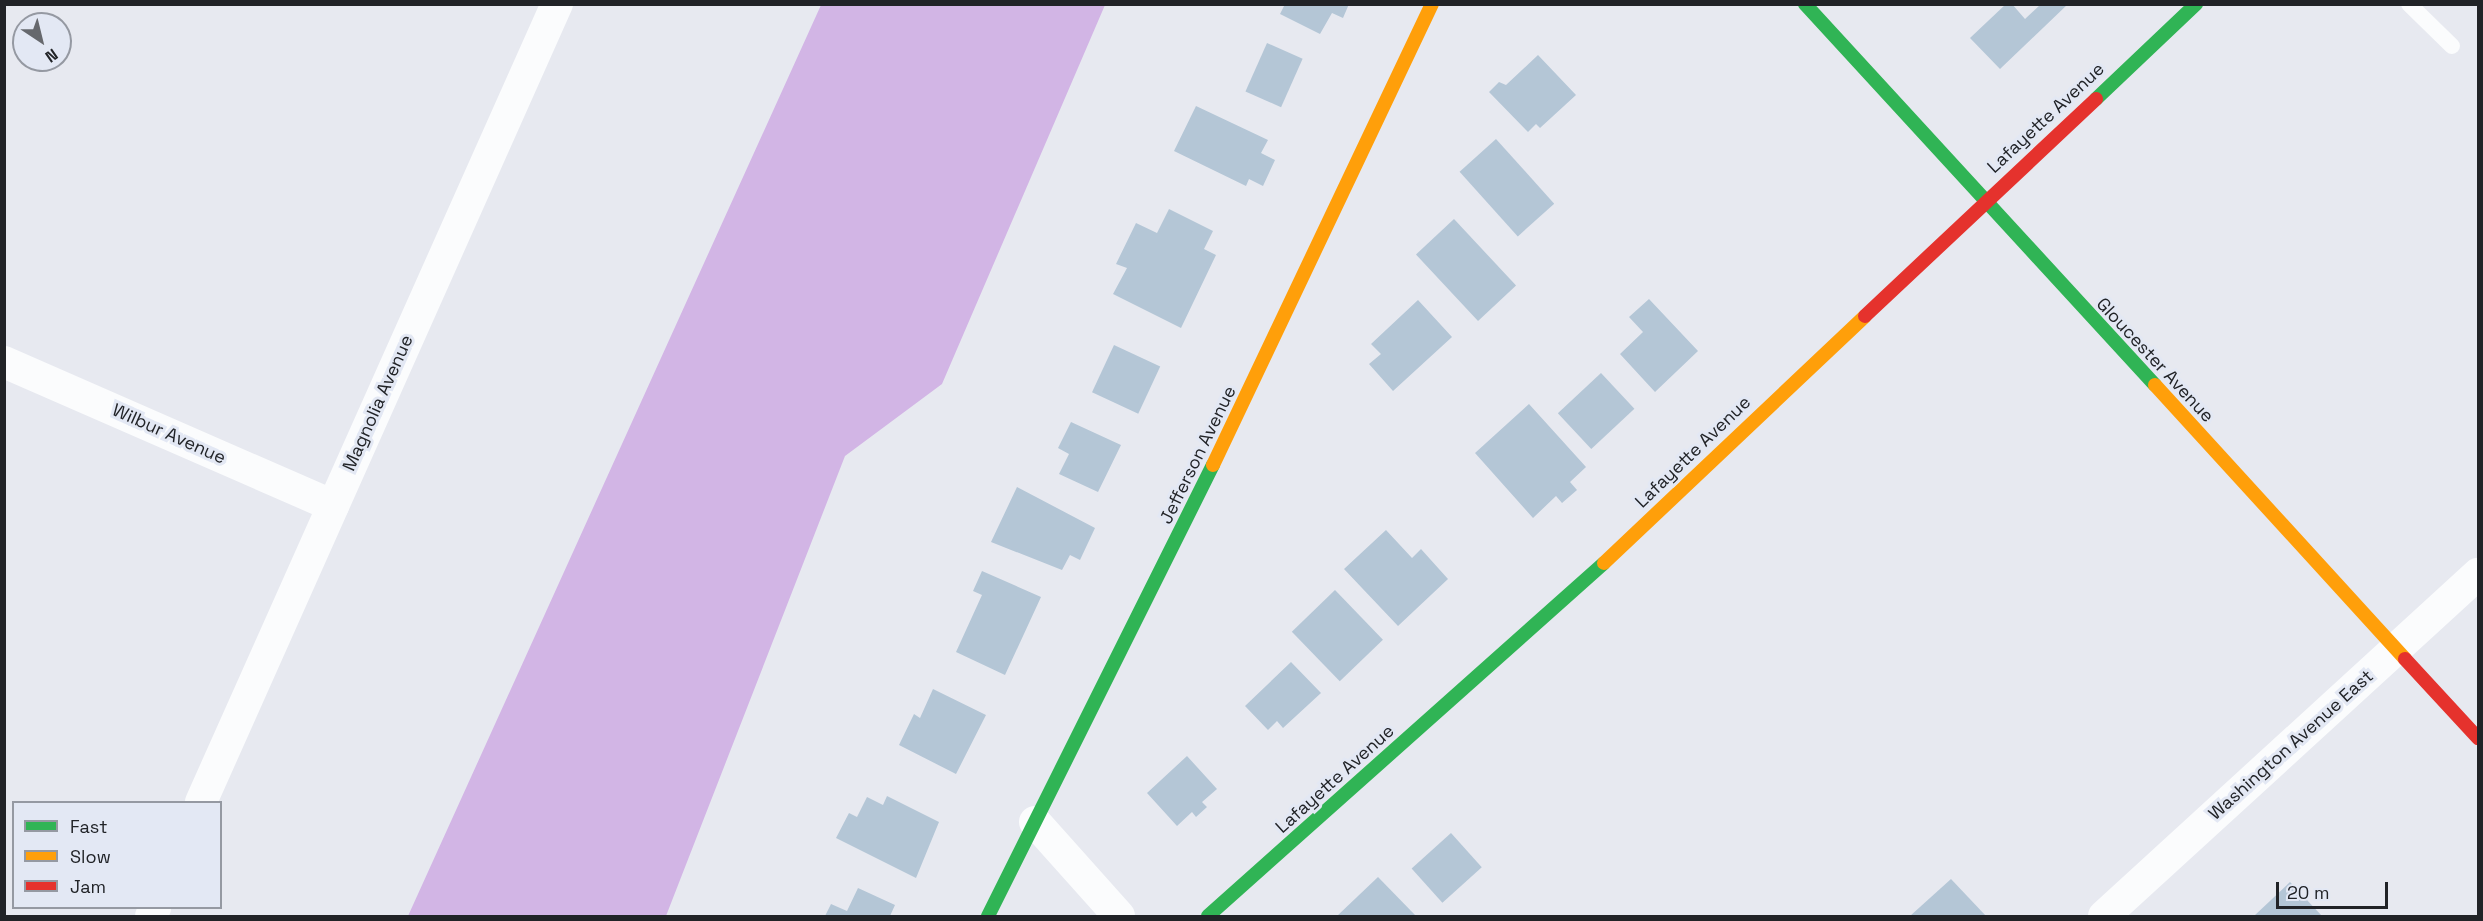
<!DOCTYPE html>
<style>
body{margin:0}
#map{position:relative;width:2483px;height:921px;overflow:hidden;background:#e7e9f0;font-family:"Space Grotesk",sans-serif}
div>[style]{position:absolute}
.forest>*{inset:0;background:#d2b5e5}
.building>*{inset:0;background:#b4c6d6;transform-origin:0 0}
.lane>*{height:16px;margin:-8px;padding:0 8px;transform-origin:8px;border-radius:8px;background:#fbfcfd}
.street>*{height:32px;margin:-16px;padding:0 16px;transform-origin:16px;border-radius:16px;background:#fbfcfd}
.fast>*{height:14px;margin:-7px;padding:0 7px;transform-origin:7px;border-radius:7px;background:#30b455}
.slow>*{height:14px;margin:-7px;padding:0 7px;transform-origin:7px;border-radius:7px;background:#ff9f0a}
.jam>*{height:14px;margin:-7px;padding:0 7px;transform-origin:7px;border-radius:7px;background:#e5322d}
span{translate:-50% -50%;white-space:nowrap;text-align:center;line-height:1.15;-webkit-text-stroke:6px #e3e8f4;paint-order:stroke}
.street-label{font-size:18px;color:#212327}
.frame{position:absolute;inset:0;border:6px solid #212327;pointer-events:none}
.legend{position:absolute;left:12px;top:801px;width:210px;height:108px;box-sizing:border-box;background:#e3e8f4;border:2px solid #9599a2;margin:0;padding:8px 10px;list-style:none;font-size:18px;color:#212327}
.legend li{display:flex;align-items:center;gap:12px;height:30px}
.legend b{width:30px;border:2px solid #9599a2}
.north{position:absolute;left:12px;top:12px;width:60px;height:60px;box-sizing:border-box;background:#e3e8f4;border:2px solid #9599a2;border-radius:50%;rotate:145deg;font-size:16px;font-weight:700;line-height:24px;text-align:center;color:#212327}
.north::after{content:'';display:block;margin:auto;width:21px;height:27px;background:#66686d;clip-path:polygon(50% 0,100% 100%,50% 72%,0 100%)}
.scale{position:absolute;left:2276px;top:882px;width:112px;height:27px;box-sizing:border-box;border:3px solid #212327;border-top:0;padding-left:8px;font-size:18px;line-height:21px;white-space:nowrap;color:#212327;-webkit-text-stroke:4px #e3e8f4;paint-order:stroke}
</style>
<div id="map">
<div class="forest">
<div style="clip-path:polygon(821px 5px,1105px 5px,942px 384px,845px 456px,666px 916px,408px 916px)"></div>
</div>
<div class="building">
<div style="clip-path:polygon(1285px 4px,1349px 4px,1343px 18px,1332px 13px,1320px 34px,1280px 14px)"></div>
<div style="clip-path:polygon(2006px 4px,2012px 4px,2025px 19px,2041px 4px,2068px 4px,2000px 69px,1970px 38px)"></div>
<div style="left:1267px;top:43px;width:39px;height:53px;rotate:24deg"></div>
<div style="clip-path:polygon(1538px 55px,1576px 95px,1540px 128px,1536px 124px,1528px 132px,1489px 92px,1499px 82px,1506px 85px)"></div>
<div style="clip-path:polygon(1196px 106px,1268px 140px,1261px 153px,1275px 160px,1263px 186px,1249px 179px,1246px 186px,1174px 151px)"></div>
<div style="left:1496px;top:139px;width:87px;height:49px;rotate:48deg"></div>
<div style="clip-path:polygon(1169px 209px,1213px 231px,1204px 249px,1216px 255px,1181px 328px,1113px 294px,1127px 268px,1116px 264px,1136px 223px,1157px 233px)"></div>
<div style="left:1454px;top:219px;width:91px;height:52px;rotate:47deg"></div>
<div style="clip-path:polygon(1649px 299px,1698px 351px,1655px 392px,1620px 354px,1643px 332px,1629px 317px)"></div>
<div style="clip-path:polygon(1418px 300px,1452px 337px,1393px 391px,1369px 364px,1381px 354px,1371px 344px)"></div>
<div style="left:1114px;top:345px;width:51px;height:52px;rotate:25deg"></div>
<div style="left:1601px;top:373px;width:49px;height:59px;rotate:47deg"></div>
<div style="clip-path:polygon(1529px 404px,1586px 467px,1570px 482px,1577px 490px,1562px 503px,1556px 496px,1533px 518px,1475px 453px)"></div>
<div style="clip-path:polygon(1071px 422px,1121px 445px,1098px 492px,1059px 474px,1069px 454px,1058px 448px)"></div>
<div style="clip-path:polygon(1017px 487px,1095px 528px,1080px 560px,1070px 555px,1062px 570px,991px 542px)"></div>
<div style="clip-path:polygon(1386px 530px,1412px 558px,1421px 549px,1448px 579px,1398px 626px,1344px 569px)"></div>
<div style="clip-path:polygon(982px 571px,1041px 597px,1005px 675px,956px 652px,982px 595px,973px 591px)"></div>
<div style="left:1335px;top:590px;width:69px;height:60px;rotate:46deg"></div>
<div style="clip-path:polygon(1291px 662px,1321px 693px,1283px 728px,1277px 721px,1268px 730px,1245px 706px)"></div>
<div style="clip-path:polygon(933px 689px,986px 715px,956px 774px,899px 745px,914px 714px,920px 718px)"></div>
<div style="clip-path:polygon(1187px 756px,1217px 789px,1202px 802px,1207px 807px,1196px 817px,1192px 812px,1177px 826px,1147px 793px)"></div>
<div style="clip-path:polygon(887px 796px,939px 822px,916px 878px,836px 838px,849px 813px,857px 817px,867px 797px,883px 805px)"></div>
<div style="left:1451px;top:833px;width:46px;height:53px;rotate:48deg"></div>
<div style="clip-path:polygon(1378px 877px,1416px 916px,1337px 916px)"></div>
<div style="clip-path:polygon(1951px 879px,1986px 916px,1910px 916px)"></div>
<div style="clip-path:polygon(2290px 882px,2322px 916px,2254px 916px)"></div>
<div style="clip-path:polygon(858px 888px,895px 905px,890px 916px,825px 916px,831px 904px,847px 911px)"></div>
</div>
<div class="lane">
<div style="left:2409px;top:4px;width:60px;rotate:44.3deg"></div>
</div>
<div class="street">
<div style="left:4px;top:362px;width:359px;rotate:23.6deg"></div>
<div style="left:201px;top:802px;width:874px;rotate:-65.96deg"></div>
<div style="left:1035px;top:822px;width:126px;rotate:48.2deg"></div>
<div style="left:151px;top:916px;width:9px;rotate:-63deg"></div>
<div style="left:2104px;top:916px;width:507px;rotate:-42.44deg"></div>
</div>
<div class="fast">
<div style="left:1805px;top:4px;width:517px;rotate:47.43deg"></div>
<div style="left:2096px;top:99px;width:138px;rotate:-43.5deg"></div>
<div style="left:988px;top:916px;width:504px;rotate:-63.49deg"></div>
<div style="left:1208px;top:916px;width:530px;rotate:-41.71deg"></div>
</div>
<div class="slow">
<div style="left:2155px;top:385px;width:371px;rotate:47.6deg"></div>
<div style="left:1213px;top:465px;width:510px;rotate:-64.59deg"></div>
<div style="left:1604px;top:563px;width:359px;rotate:-43.4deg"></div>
</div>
<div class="jam">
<div style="left:1865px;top:316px;width:317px;rotate:-43.2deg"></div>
<div style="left:2405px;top:659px;width:108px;rotate:47.3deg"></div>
</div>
<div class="street-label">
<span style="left:2046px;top:118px;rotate:-43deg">Lafayette Avenue</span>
<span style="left:2155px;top:360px;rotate:47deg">Gloucester Avenue</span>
<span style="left:378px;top:403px;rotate:-66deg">Magnolia Avenue</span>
<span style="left:169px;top:434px;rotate:24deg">Wilbur Avenue</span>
<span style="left:1693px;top:452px;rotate:-44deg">Lafayette Avenue</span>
<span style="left:1198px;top:455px;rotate:-64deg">Jefferson Avenue</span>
<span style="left:2291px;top:745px;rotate:-42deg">Washington Avenue East</span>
<span style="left:1335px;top:779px;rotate:-42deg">Lafayette Avenue</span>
</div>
<div class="frame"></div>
<ul class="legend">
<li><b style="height:8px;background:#30b455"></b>Fast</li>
<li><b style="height:8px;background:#ff9f0a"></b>Slow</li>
<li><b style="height:8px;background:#e5322d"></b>Jam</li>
</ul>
<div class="north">N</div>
<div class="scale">20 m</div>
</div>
